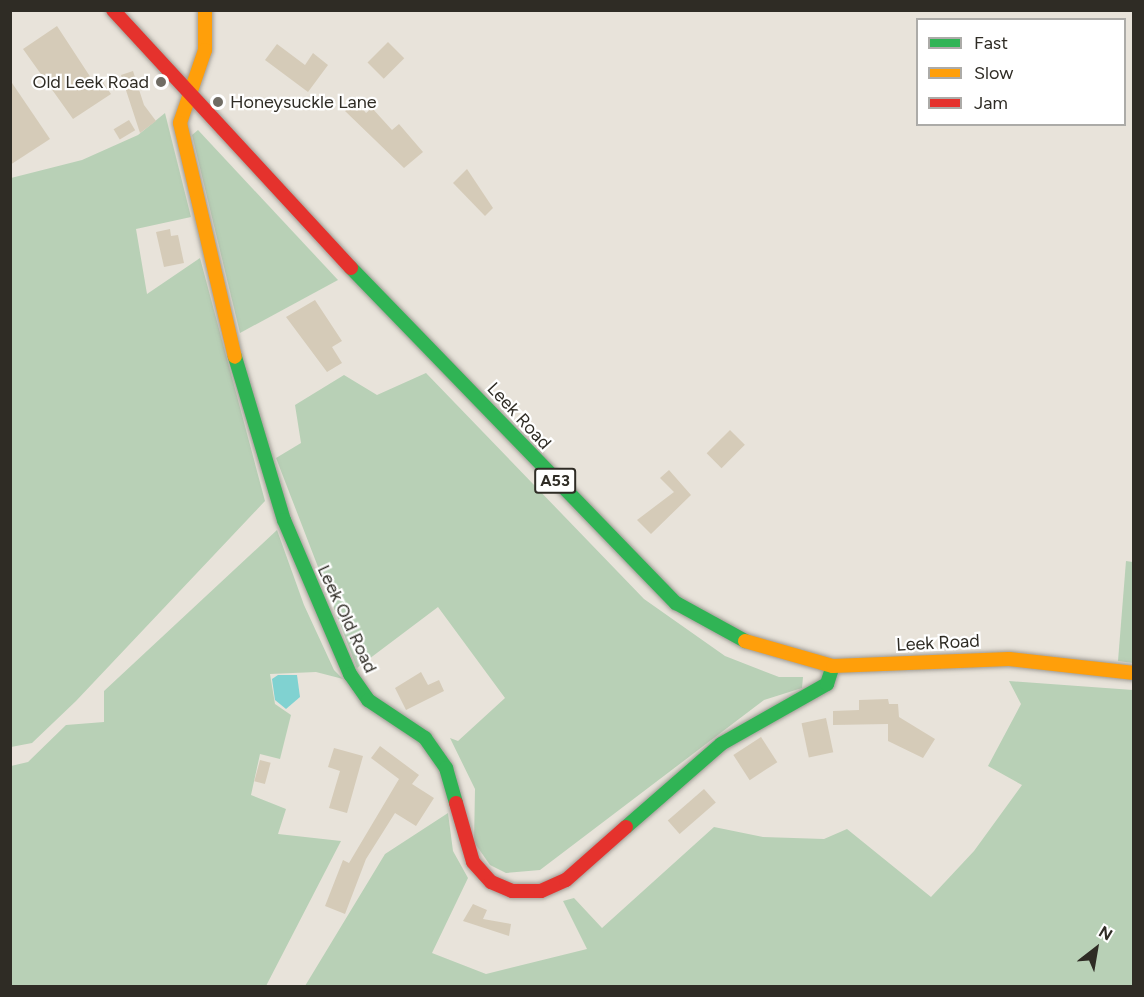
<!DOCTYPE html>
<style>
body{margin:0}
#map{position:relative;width:1144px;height:997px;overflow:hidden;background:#e8e3da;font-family:Figtree,sans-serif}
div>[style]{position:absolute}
.green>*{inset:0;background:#b8d0b6}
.water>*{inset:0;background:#80d2d1}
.building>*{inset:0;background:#d5cbb8;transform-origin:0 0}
.roads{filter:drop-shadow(0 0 2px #9f9b94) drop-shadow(0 0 2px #9f9b94)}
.fast>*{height:14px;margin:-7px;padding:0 7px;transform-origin:7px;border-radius:7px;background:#30b455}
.slow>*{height:14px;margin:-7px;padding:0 7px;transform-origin:7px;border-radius:7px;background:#ff9f0a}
.jam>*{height:14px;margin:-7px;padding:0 7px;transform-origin:7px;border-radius:7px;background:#e5322d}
.dots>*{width:16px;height:16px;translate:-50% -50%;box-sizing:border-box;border:3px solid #fff;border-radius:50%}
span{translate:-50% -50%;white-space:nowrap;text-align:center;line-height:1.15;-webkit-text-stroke:4.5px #fff;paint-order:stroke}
.shield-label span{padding:2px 4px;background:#fff;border:2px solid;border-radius:4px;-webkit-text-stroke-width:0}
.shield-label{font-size:16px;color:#2f2c25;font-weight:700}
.poi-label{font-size:18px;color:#2f2c25}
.right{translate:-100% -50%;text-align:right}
.left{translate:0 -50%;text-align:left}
.street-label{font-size:18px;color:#2f2c25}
.frame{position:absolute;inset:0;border:12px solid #2f2c25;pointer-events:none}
.legend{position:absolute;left:916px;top:18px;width:210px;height:108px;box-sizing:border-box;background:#fff;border:2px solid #acaba8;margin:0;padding:8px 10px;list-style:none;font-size:18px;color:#2f2c25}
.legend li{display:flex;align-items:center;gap:12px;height:30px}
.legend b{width:30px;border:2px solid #acaba8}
.north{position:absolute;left:1066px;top:919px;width:60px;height:60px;-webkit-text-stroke:4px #fff;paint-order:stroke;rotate:31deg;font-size:16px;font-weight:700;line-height:24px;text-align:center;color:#2f2c25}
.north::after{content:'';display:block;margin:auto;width:21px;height:27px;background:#2f2c25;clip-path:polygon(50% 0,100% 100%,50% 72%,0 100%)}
</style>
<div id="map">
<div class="green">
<div style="clip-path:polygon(165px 113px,191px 217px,136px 229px,147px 294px,200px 258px,265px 501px,76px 701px,32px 743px,11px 747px,11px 178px,82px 160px,138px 135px)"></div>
<div style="clip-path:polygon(198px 130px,338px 280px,240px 333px,192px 135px)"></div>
<div style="clip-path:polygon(426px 373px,644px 599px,725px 656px,779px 677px,803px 677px,802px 688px,764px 700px,540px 870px,506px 873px,490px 865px,474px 842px,475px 789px,450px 738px,458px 741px,505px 698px,438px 607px,357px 668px,276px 458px,301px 443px,295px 405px,344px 375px,377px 395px)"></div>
<div style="clip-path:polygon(277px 530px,304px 605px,334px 670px,343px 679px,316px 672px,270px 674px,275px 704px,291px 715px,280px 759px,260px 754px,251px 795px,286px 809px,278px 834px,341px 841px,266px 986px,11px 986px,11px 766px,28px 762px,66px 725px,104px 722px,104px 691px)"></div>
<div style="clip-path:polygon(1126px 561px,1133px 562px,1133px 663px,1118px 661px)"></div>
<div style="clip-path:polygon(1009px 681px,1133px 690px,1133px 986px,305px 986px,385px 854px,448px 813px,453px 851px,468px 878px,432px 953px,486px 974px,587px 949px,563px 901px,574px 898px,602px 928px,714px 827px,763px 837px,824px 839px,847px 829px,931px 897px,974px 851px,1022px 785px,988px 766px,1021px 704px)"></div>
</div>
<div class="water">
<div style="clip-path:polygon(278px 675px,297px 675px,300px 697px,286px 709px,275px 700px,272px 679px)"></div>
</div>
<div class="building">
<div style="clip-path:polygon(57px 26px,91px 78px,102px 81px,111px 94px,73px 119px,23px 49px)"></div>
<div style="left:388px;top:42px;width:23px;height:29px;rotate:45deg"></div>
<div style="clip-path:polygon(277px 44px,305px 65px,313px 53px,328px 65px,308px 92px,265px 60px)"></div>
<div style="clip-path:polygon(133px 71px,144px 105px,156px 121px,140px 133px,121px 75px)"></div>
<div style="clip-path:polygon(10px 80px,50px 139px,10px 165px)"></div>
<div style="clip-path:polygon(356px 101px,366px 113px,372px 108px,392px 130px,399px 124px,423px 152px,404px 168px,345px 111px)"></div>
<div style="left:129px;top:120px;width:12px;height:18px;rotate:59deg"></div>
<div style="clip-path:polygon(467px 169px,493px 208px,485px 216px,453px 183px)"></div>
<div style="clip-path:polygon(170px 229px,171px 236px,178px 235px,184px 263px,164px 267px,156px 232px)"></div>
<div style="clip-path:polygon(315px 300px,342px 341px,332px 347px,342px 363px,327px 372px,286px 317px)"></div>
<div style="left:730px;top:430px;width:21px;height:33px;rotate:45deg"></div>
<div style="clip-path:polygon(669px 470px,691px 495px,651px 534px,637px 520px,674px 492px,660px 478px)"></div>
<div style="clip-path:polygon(421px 672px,428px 685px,439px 680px,444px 691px,406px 710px,395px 688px)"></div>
<div style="clip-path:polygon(888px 699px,889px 704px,898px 704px,899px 717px,935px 739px,923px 758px,888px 741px,888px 724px,833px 725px,833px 711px,859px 710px,859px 700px)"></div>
<div style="left:826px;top:718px;width:35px;height:25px;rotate:78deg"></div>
<div style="left:761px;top:737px;width:30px;height:33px;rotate:57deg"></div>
<div style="clip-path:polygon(380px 746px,419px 775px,412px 784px,434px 798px,416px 826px,395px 813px,366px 859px,345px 914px,325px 906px,343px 860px,349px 863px,399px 779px,371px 758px)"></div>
<div style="clip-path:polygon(334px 748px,363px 756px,347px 813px,329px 808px,340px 771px,328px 767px)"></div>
<div style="left:260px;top:760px;width:11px;height:22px;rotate:15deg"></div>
<div style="left:704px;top:789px;width:18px;height:48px;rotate:49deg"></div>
<div style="clip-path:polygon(473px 904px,487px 910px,483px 919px,511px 924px,509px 936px,463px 921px)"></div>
</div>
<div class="roads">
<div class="fast">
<div style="left:351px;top:268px;width:467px;rotate:45.9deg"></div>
<div style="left:676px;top:603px;width:79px;rotate:28.8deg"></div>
<div style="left:235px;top:357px;width:170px;rotate:73.3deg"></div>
<div style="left:284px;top:520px;width:168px;rotate:66.8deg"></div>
<div style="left:350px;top:674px;width:32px;rotate:55deg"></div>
<div style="left:368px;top:700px;width:69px;rotate:33.7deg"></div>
<div style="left:425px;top:738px;width:37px;rotate:55deg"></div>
<div style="left:446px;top:768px;width:36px;rotate:74deg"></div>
<div style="left:626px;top:827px;width:126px;rotate:-41.1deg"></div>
<div style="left:721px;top:744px;width:122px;rotate:-29.5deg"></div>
<div style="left:827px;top:684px;width:19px;rotate:-72deg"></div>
</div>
<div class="slow">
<div style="left:205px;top:10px;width:40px;rotate:90deg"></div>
<div style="left:205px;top:50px;width:77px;rotate:108.9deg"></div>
<div style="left:180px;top:123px;width:240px;rotate:76.8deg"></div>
<div style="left:745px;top:641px;width:91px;rotate:15.9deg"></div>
<div style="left:833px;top:666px;width:176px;rotate:-2.3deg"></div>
<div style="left:1009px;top:659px;width:126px;rotate:6.4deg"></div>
</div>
<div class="jam">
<div style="left:113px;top:10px;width:351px;rotate:47.3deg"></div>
<div style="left:456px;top:803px;width:61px;rotate:73.9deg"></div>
<div style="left:473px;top:862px;width:27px;rotate:48deg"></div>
<div style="left:491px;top:882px;width:23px;rotate:23deg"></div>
<div style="left:512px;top:891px;width:29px"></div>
<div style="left:541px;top:891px;width:27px;rotate:-24deg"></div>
<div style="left:566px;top:880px;width:80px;rotate:-41.5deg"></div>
</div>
</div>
<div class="dots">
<div style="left:161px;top:82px;background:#706c64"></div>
<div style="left:218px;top:102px;background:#706c64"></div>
</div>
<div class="shield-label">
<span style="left:555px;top:481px">A53</span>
</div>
<div class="poi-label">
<span class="right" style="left:149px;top:82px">Old Leek Road</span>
<span class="left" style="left:230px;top:102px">Honeysuckle Lane</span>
</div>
<div class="street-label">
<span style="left:519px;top:416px;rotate:47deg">Leek Road</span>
<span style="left:347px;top:619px;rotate:65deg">Leek Old Road</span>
<span style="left:938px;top:643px;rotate:-3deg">Leek Road</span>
</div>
<div class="frame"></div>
<ul class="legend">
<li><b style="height:8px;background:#30b455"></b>Fast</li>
<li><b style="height:8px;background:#ff9f0a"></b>Slow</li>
<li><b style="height:8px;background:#e5322d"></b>Jam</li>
</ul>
<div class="north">N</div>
</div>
